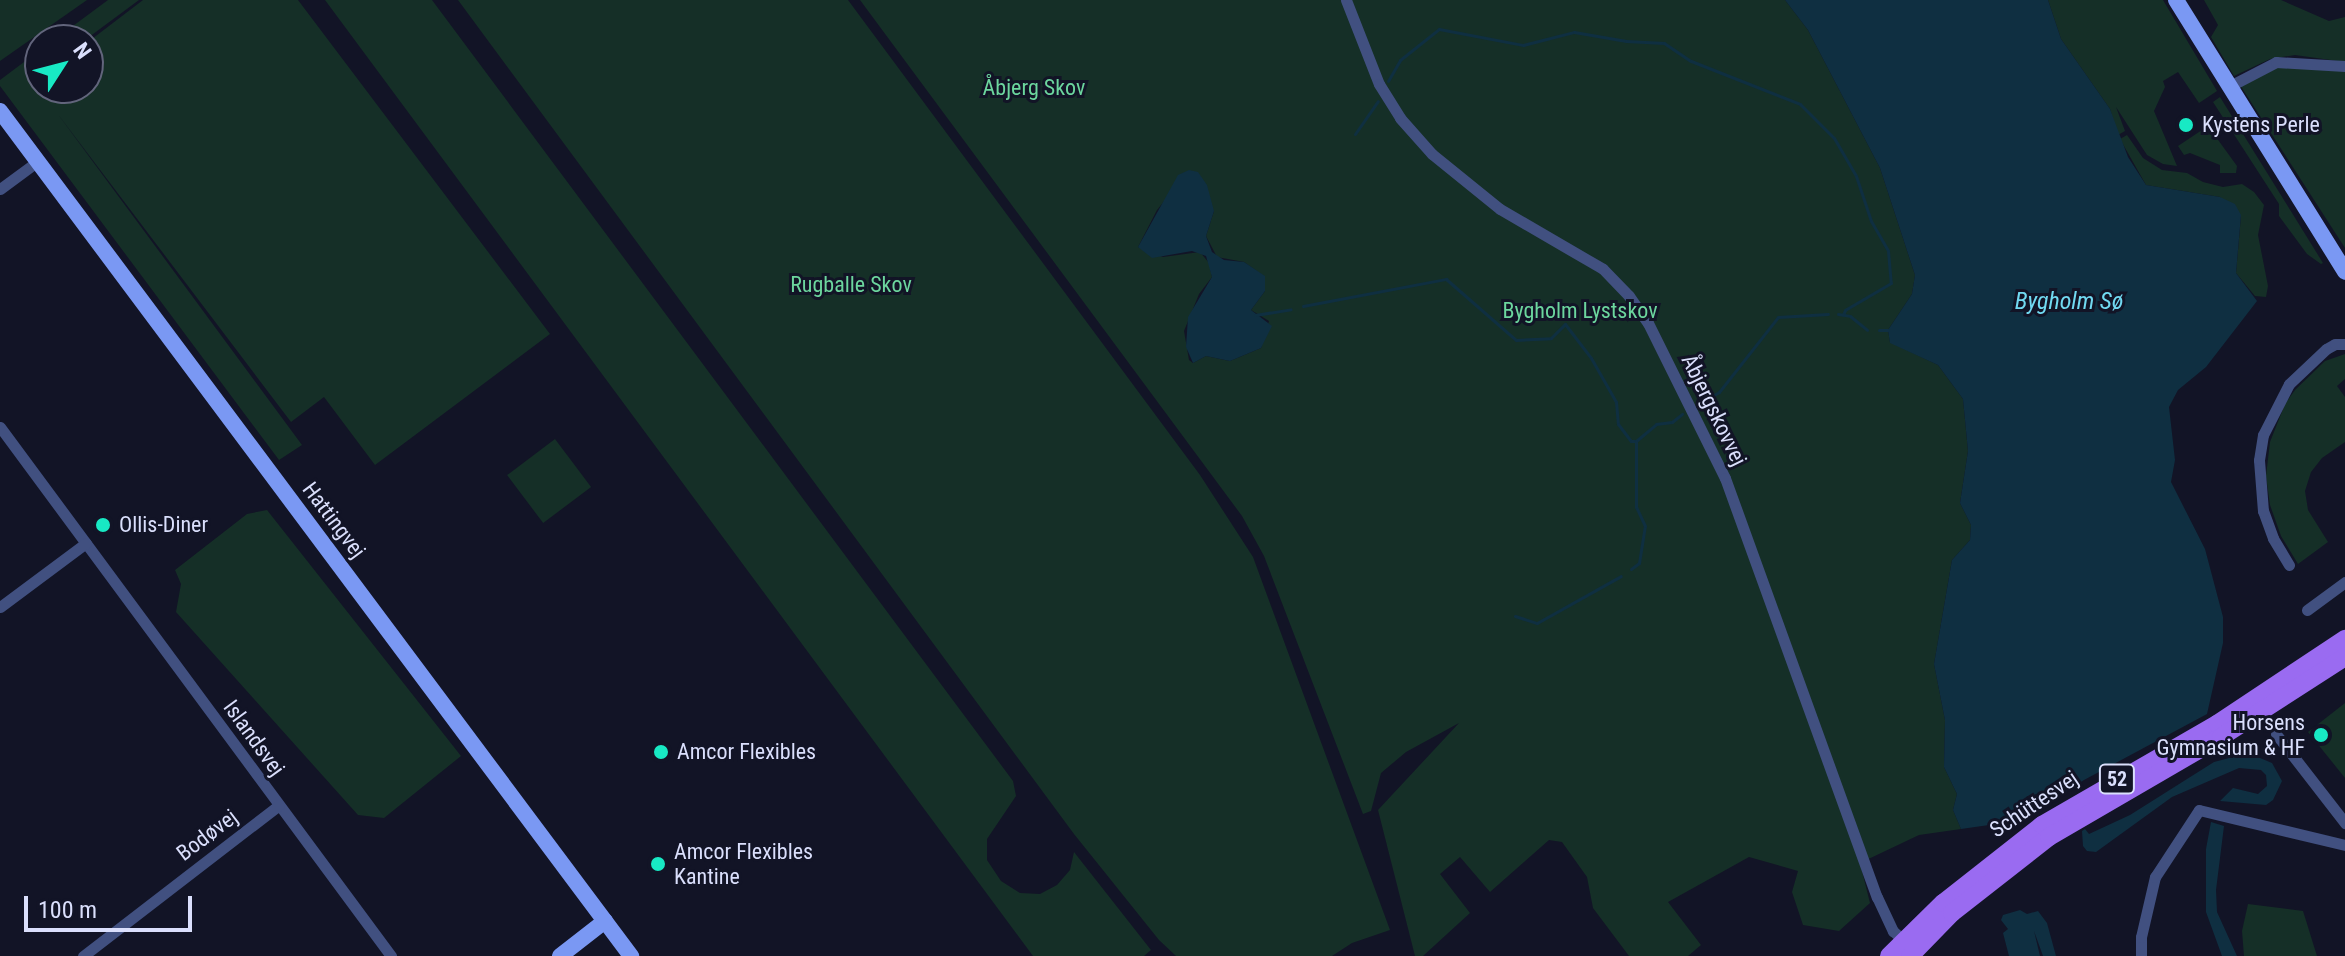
<!DOCTYPE html>
<meta charset="utf-8">
<style>
body{margin:0}
#map{position:relative;width:2345px;height:956px;overflow:hidden;background:#121426;font-family:"Roboto Condensed",sans-serif}
div>[style]{position:absolute}
.green>*{inset:0;background:#152f27;transform-origin:0 0}
.water>*{inset:0;background:#0f2f41}
.stream>*{height:3px;margin:-1.5px;padding:0 1.5px;transform-origin:1.5px;border-radius:1.5px;background:#0f2f41}
.street>*{height:11px;margin:-5.5px;padding:0 5.5px;transform-origin:5.5px;border-radius:5.5px;background:#415080}
.secondary>*{height:16px;margin:-8px;padding:0 8px;transform-origin:8px;border-radius:8px;background:#7a98f3}
.primary>*{height:18px;margin:-9px;padding:0 9px;transform-origin:9px;border-radius:9px;background:#9a6bf1}
.dots>*{width:22px;height:22px;translate:-50% -50%;box-sizing:border-box;border:4px solid #121426;border-radius:50%}
span{translate:-50% -50%;white-space:nowrap;text-align:center;line-height:1.15;-webkit-text-stroke:6px #121426;paint-order:stroke}
.shield-label span{padding:2px 6px;background:#121426;border:2px solid;border-radius:6px;-webkit-text-stroke-width:0}
.shield-label{font-size:20px;color:#dadffc;font-weight:700}
.park-label{font-size:22px;color:#6cd69e}
.poi-label{font-size:22px;color:#dadffc}
.left{translate:0 -50%;text-align:left}
.right{translate:-100% -50%;text-align:right}
.street-label{font-size:22px;color:#dadffc}
.water-label{font-size:24px;color:#71daf2;font-style:italic}
.north{position:absolute;left:24px;top:24px;width:80px;height:80px;box-sizing:border-box;background:#121426;border:2px solid #62657c;border-radius:50%;rotate:54deg;font-size:22px;font-weight:700;line-height:32px;text-align:center;color:#dadffc}
.north::after{content:'';display:block;margin:auto;width:28px;height:36px;background:#18e9c4;clip-path:polygon(50% 0,100% 100%,50% 72%,0 100%)}
.scale{position:absolute;left:24px;top:896px;width:168px;height:36px;box-sizing:border-box;border:4px solid #dadffc;border-top:0;padding-left:10px;font-size:24px;line-height:28px;white-space:nowrap;color:#dadffc;-webkit-text-stroke:6px #121426;paint-order:stroke}
</style>
<div id="map">
<div class="green">
<div style="clip-path:polygon(0 0,87px 0,0 61px)"></div>
<div style="clip-path:polygon(108px 0,139px 0,85px 40px,54px 40px)"></div>
<div style="clip-path:polygon(143px 0,298px 0,550px 334px,375px 465px,324px 397px,291px 422px,57px 113px,302px 445px,279px 460px,0 86px,0 80px,40px 50px,40px 73px,32px 79px,34px 82px,40px 78px,40px 88px,88px 88px,88px 42px)"></div>
<div style="clip-path:polygon(325px 0,432px 0,1013px 781px,1016px 796px,987px 839px,987px 860px,1001px 881px,1020px 893px,1040px 894px,1057px 885px,1070px 870px,1074px 852px,1151px 950px,1144px 956px,1033px 956px)"></div>
<div style="clip-path:polygon(458px 0,848px 0,1200px 475px,1253px 557px,1390px 930px,1352px 943px,1332px 956px,1176px 956px,1159px 940px,1074px 834px)"></div>
<div style="clip-path:polygon(evenodd,860px 0,1785px 0,1808px 30px,1880px 168px,1915px 275px,1912px 294px,1888px 330px,1890px 342px,1938px 365px,1963px 399px,1968px 451px,1960px 503px,1971px 525px,1970px 540px,1952px 560px,1934px 664px,1945px 720px,1944px 767px,1957px 794px,1953px 810px,1961px 829px,1919px 835px,1860px 863px,1870px 903px,1839px 931px,1803px 925px,1792px 892px,1798px 871px,1749px 857px,1668px 902px,1701px 945px,1688px 956px,1629px 956px,1593px 908px,1587px 877px,1562px 842px,1549px 840px,1490px 892px,1460px 857px,1440px 874px,1470px 913px,1423px 956px,1415px 956px,1378px 810px,1459px 723px,1406px 752px,1381px 773px,1371px 811px,1363px 814px,1264px 556px,1242px 516px,860px 0,1170px 194px,1214px 211px,1206px 236px,1217px 257px,1244px 262px,1264px 276px,1265px 291px,1251px 310px,1269px 321px,1261px 348px,1230px 361px,1206px 356px,1193px 363px,1189px 360px,1184px 331px,1199px 294px,1212px 277px,1209px 263px,1200px 252px,1163px 257px,1138px 247px,1157px 210px,1170px 194px)"></div>
<div style="clip-path:polygon(2048px 0,2163px 0,2217px 91px,2199px 103px,2178px 72px,2163px 81px,2165px 87px,2154px 111px,2177px 166px,2163px 164px,2147px 155px,2116px 107px,2125px 131px,2118px 135px,2110px 109px,2061px 39px)"></div>
<div style="clip-path:polygon(2204px 0,2281px 0,2329px 21px,2345px 17px,2345px 62px,2295px 55px,2270px 59px,2234px 76px,2211px 37px,2218px 25px)"></div>
<div style="clip-path:polygon(2295px 65px,2345px 71px,2345px 248px,2240px 85px,2273px 68px)"></div>
<div style="clip-path:polygon(2220px 97px,2323px 263px,2321px 264px,2307px 254px,2279px 216px,2279px 204px,2213px 102px)"></div>
<div style="clip-path:polygon(2208px 126px,2237px 166px,2236px 173px,2220px 173px,2220px 165px,2190px 153px,2184px 155px,2178px 146px)"></div>
<div style="clip-path:polygon(2127px 135px,2143px 158px,2162px 170px,2187px 173px,2203px 182px,2223px 187px,2242px 184px,2254px 192px,2264px 205px,2258px 235px,2268px 286px,2266px 297px,2255px 296px,2236px 273px,2241px 216px,2220px 197px,2146px 185px,2120px 139px)"></div>
<div style="clip-path:polygon(2345px 354px,2345px 379px,2337px 386px,2345px 397px,2345px 442px,2322px 458px,2311px 472px,2305px 491px,2308px 510px,2328px 542px,2298px 564px,2281px 536px,2270px 505px,2266px 476px,2270px 442px,2285px 404px,2295px 390px,2325px 361px)"></div>
<div style="left:555px;top:439px;width:60px;height:60px;rotate:53deg"></div>
<div style="clip-path:polygon(267px 510px,461px 756px,384px 818px,358px 815px,176px 612px,181px 584px,175px 570px,247px 514px)"></div>
<div style="clip-path:polygon(2345px 703px,2345px 778px,2308px 732px)"></div>
<div style="clip-path:polygon(2248px 904px,2303px 911px,2317px 956px,2244px 956px,2242px 931px)"></div>
</div>
<div class="water">
<div style="clip-path:polygon(1785px 0,2048px 0,2061px 39px,2110px 109px,2128px 157px,2146px 185px,2220px 197px,2235px 204px,2241px 215px,2236px 273px,2257px 301px,2206px 367px,2178px 390px,2169px 407px,2175px 460px,2171px 482px,2205px 549px,2223px 617px,2223px 643px,2207px 714px,2084px 780px,2032px 814px,2003px 823px,1961px 829px,1953px 810px,1957px 794px,1944px 767px,1945px 720px,1934px 664px,1952px 560px,1970px 540px,1971px 525px,1960px 503px,1968px 451px,1963px 399px,1938px 365px,1890px 343px,1888px 330px,1912px 294px,1915px 275px,1880px 168px,1808px 30px)"></div>
<div style="clip-path:polygon(1189px 170px,1198px 172px,1207px 185px,1214px 211px,1206px 236px,1212px 252px,1224px 260px,1244px 262px,1265px 276px,1265px 291px,1251px 310px,1272px 326px,1261px 348px,1230px 361px,1206px 356px,1193px 363px,1186px 347px,1188px 317px,1212px 277px,1206px 256px,1192px 251px,1152px 258px,1138px 247px,1178px 175px)"></div>
<div style="clip-path:polygon(2248px 753px,2272px 763px,2282px 781px,2273px 800px,2266px 805px,2220px 801px,2233px 788px,2258px 794px,2267px 786px,2266px 775px,2261px 770px,2239px 768px,2172px 797px,2096px 852px,2087px 851px,2083px 846px,2082px 831px,2085px 829px,2089px 834px,2130px 815px,2214px 762px)"></div>
<div style="clip-path:polygon(2211px 822px,2224px 826px,2216px 890px,2217px 912px,2237px 956px,2222px 956px,2206px 912px,2206px 849px)"></div>
<div style="clip-path:polygon(2020px 910px,2027px 914px,2038px 911px,2047px 923px,2056px 956px,2043px 956px,2034px 931px,2040px 956px,2009px 956px,2003px 933px,2008px 929px,2001px 920px,2003px 915px)"></div>
</div>
<div class="stream">
<div style="left:1388px;top:81px;width:24px;rotate:-60deg"></div>
<div style="left:1400px;top:60px;width:50px;rotate:-38.5deg"></div>
<div style="left:1439px;top:29px;width:86px;rotate:10.8deg"></div>
<div style="left:1523px;top:45px;width:53px;rotate:-14.3deg"></div>
<div style="left:1574px;top:32px;width:53px;rotate:9.8deg"></div>
<div style="left:1626px;top:41px;width:38px;rotate:3deg"></div>
<div style="left:1664px;top:43px;width:32px;rotate:34deg"></div>
<div style="left:1691px;top:61px;width:117px;rotate:21.5deg"></div>
<div style="left:1800px;top:104px;width:48px;rotate:45deg"></div>
<div style="left:1834px;top:138px;width:44px;rotate:59.9deg"></div>
<div style="left:1856px;top:176px;width:47px;rotate:71.6deg"></div>
<div style="left:1871px;top:221px;width:34px;rotate:60deg"></div>
<div style="left:1888px;top:251px;width:32px;rotate:85deg"></div>
<div style="left:1891px;top:283px;width:53px;rotate:149.6deg"></div>
<div style="left:1845px;top:310px;width:5px;rotate:112deg"></div>
<div style="left:1355px;top:134px;width:40px;rotate:-55.1deg"></div>
<div style="left:1303px;top:306px;width:146px;rotate:-10.7deg"></div>
<div style="left:1446px;top:279px;width:93px;rotate:41.1deg"></div>
<div style="left:1516px;top:340px;width:35px;rotate:-3deg"></div>
<div style="left:1551px;top:338px;width:20px;rotate:-45deg"></div>
<div style="left:1565px;top:324px;width:43px;rotate:52.6deg"></div>
<div style="left:1591px;top:358px;width:51px;rotate:60.4deg"></div>
<div style="left:1616px;top:402px;width:22px;rotate:85deg"></div>
<div style="left:1618px;top:424px;width:21px;rotate:53deg"></div>
<div style="left:1631px;top:441px;width:5px"></div>
<div style="left:1636px;top:441px;width:26px;rotate:-40deg"></div>
<div style="left:1656px;top:424px;width:16px;rotate:-7deg"></div>
<div style="left:1672px;top:422px;width:13px;rotate:-39deg"></div>
<div style="left:1838px;top:314px;width:12px;rotate:9deg"></div>
<div style="left:1850px;top:316px;width:22px;rotate:39deg"></div>
<div style="left:1255px;top:315px;width:36px;rotate:-9deg"></div>
<div style="left:1879px;top:330px;width:9px"></div>
<div style="left:1700px;top:403px;width:22px;rotate:-30deg"></div>
<div style="left:1719px;top:392px;width:95px;rotate:-51.8deg"></div>
<div style="left:1778px;top:317px;width:50px;rotate:-3.4deg"></div>
<div style="left:1631px;top:569px;width:10px;rotate:-37deg"></div>
<div style="left:1639px;top:563px;width:37px;rotate:-81deg"></div>
<div style="left:1645px;top:526px;width:21px;rotate:-115deg"></div>
<div style="left:1636px;top:507px;width:66px;rotate:-90deg"></div>
<div style="left:1515px;top:616px;width:23px;rotate:18deg"></div>
<div style="left:1537px;top:623px;width:96px;rotate:-29.2deg"></div>
</div>
<div class="street">
<div style="left:1346px;top:0;width:90px;rotate:68.6deg"></div>
<div style="left:1379px;top:84px;width:40px;rotate:58deg"></div>
<div style="left:1400px;top:118px;width:48px;rotate:48.4deg"></div>
<div style="left:1432px;top:154px;width:87px;rotate:39deg"></div>
<div style="left:1500px;top:209px;width:119px;rotate:30.2deg"></div>
<div style="left:1603px;top:269px;width:37px;rotate:46deg"></div>
<div style="left:1629px;top:296px;width:33px;rotate:55deg"></div>
<div style="left:1648px;top:323px;width:173px;rotate:63.6deg"></div>
<div style="left:1725px;top:478px;width:446px;rotate:70.1deg"></div>
<div style="left:1877px;top:897px;width:38px;rotate:65deg"></div>
<div style="left:1893px;top:931px;width:15px;rotate:42deg"></div>
<div style="left:2228px;top:87px;width:54px;rotate:-27.5deg"></div>
<div style="left:2276px;top:62px;width:69px;rotate:3.3deg"></div>
<div style="left:0;top:189px;width:47px;rotate:-36.4deg"></div>
<div style="left:0;top:427px;width:658px;rotate:53.53deg"></div>
<div style="left:2289px;top:565px;width:31px;rotate:-121deg"></div>
<div style="left:2273px;top:538px;width:29px;rotate:-110deg"></div>
<div style="left:2263px;top:511px;width:51px;rotate:-94.5deg"></div>
<div style="left:2259px;top:460px;width:25px;rotate:-81deg"></div>
<div style="left:2263px;top:435px;width:57px;rotate:-63deg"></div>
<div style="left:2289px;top:384px;width:51px;rotate:-43.4deg"></div>
<div style="left:2326px;top:349px;width:10px;rotate:-29deg"></div>
<div style="left:2335px;top:344px;width:10px"></div>
<div style="left:0;top:607px;width:107px;rotate:-36.7deg"></div>
<div style="left:2307px;top:610px;width:47px;rotate:-36.4deg"></div>
<div style="left:2276px;top:734px;width:113px;rotate:52.2deg"></div>
<div style="left:83px;top:956px;width:247px;rotate:-37.6deg"></div>
<div style="left:2141px;top:956px;width:19px;rotate:-90deg"></div>
<div style="left:2141px;top:937px;width:62px;rotate:-76.9deg"></div>
<div style="left:2155px;top:877px;width:80px;rotate:-56.7deg"></div>
<div style="left:2199px;top:810px;width:150px;rotate:13.5deg"></div>
</div>
<div class="secondary">
<div style="left:2176px;top:0;width:320px;rotate:58.1deg"></div>
<div style="left:0;top:111px;width:1055px;rotate:53.25deg"></div>
<div style="left:560px;top:956px;width:57px;rotate:-37.9deg"></div>
</div>
<div class="primary">
<div style="left:1889px;top:956px;width:76px;rotate:-44.5deg"></div>
<div style="left:1943px;top:903px;width:126px;rotate:-38.2deg"></div>
<div style="left:2042px;top:825px;width:202px;rotate:-30deg"></div>
<div style="left:2217px;top:724px;width:154px;rotate:-33.6deg"></div>
<div style="left:1910px;top:956px;width:60px;rotate:-45.7deg"></div>
<div style="left:1952px;top:913px;width:123px;rotate:-38.1deg"></div>
<div style="left:2049px;top:837px;width:199px;rotate:-30.2deg"></div>
<div style="left:2221px;top:737px;width:148px;rotate:-32.8deg"></div>
</div>
<div class="dots">
<div style="left:2186px;top:125px;background:#18e9c4"></div>
<div style="left:103px;top:525px;background:#18e9c4"></div>
<div style="left:2321px;top:735px;background:#18e9c4"></div>
<div style="left:661px;top:752px;background:#18e9c4"></div>
<div style="left:658px;top:864px;background:#18e9c4"></div>
</div>
<div class="shield-label">
<span style="left:2117px;top:779px">52</span>
</div>
<div class="park-label">
<span style="left:1034px;top:88px">Åbjerg Skov</span>
<span style="left:851px;top:285px">Rugballe Skov</span>
<span style="left:1580px;top:311px">Bygholm Lystskov</span>
</div>
<div class="poi-label">
<span class="left" style="left:2202px;top:125px">Kystens Perle</span>
<span class="left" style="left:119px;top:525px">Ollis-Diner</span>
<span class="right" style="left:2305px;top:735px">Horsens<br>Gymnasium &amp; HF</span>
<span class="left" style="left:677px;top:752px">Amcor Flexibles</span>
<span class="left" style="left:674px;top:864px">Amcor Flexibles<br>Kantine</span>
</div>
<div class="street-label">
<span style="left:1714px;top:410px;rotate:64deg">Åbjergskovvej</span>
<span style="left:334px;top:520px;rotate:53deg">Hattingvej</span>
<span style="left:254px;top:738px;rotate:54deg">Islandsvej</span>
<span style="left:2034px;top:804px;rotate:-34deg">Schüttesvej</span>
<span style="left:207px;top:835px;rotate:-37deg">Bodøvej</span>
</div>
<div class="water-label">
<span style="left:2069px;top:302px">Bygholm Sø</span>
</div>
<div class="north">N</div>
<div class="scale">100 m</div>
</div>
